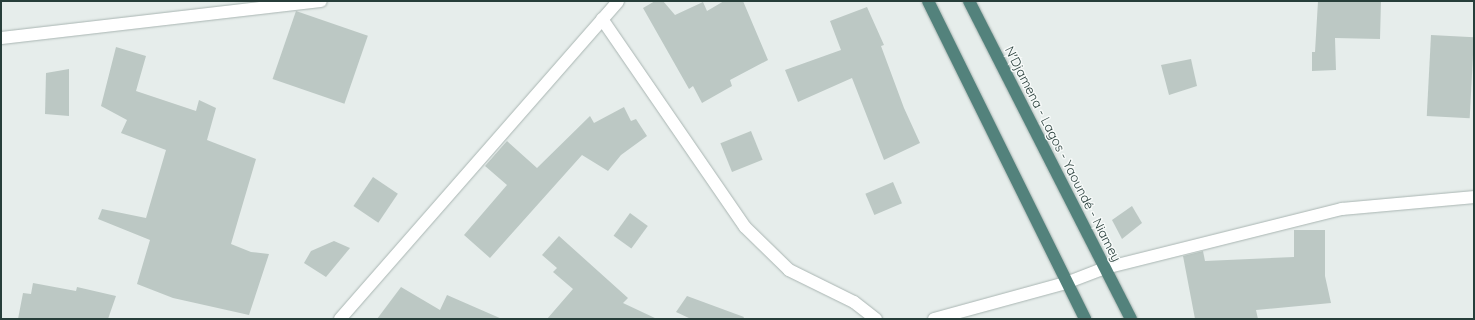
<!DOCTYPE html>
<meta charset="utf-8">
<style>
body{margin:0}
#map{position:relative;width:1475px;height:320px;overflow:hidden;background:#e6edeb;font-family:Quicksand,sans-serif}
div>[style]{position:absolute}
.building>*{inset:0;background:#bcc8c4;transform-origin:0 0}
.roads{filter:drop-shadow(0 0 1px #a9b5b2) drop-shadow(0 0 1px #a9b5b2)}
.minor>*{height:12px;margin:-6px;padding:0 6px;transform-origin:6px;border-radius:6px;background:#fff}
.trunk>*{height:12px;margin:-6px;padding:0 6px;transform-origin:6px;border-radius:6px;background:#53827c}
span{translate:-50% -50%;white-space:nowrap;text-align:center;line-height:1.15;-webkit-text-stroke:3px #f7faf9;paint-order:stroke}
.street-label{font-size:13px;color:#273e3a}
.frame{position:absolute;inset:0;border:2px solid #273e3a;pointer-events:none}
</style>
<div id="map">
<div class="building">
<div style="clip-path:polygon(655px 1px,663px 1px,675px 15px,703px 2px,707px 11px,724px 1px,743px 1px,768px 60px,730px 80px,732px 86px,702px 103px,693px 86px,689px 89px,643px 8px)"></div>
<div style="clip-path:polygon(1318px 1px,1381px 1px,1380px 39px,1335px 38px,1336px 70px,1312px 71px,1312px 52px,1315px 52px)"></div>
<div style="clip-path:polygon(867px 7px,884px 45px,881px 46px,904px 108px,920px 143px,884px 160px,852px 78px,798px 102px,785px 70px,841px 50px,830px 21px)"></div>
<div style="left:296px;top:11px;width:76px;height:72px;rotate:19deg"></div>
<div style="left:1431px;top:35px;width:43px;height:81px;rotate:3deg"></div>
<div style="clip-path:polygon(116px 47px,146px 56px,136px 91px,196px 111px,199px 100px,216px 108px,207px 140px,256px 159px,231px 244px,251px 252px,269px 254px,249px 315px,173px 298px,137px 284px,150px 240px,98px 219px,102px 209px,146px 218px,166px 150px,121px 133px,127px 120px,101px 106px)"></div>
<div style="clip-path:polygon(1191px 59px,1197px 86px,1169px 95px,1161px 65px)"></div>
<div style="clip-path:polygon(69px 69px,69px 116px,45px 114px,46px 73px)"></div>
<div style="clip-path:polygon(624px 107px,631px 121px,636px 119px,647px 136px,621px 155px,608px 171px,582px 155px,490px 258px,464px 235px,507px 185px,485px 166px,507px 141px,537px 168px,590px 116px,594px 123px)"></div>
<div style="left:751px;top:131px;width:31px;height:33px;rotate:68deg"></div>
<div style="left:373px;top:177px;width:30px;height:35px;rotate:34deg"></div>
<div style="left:893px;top:182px;width:23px;height:30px;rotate:67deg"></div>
<div style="clip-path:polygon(1132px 206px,1142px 223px,1122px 239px,1112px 220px)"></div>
<div style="left:630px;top:213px;width:22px;height:28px;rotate:36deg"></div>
<div style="clip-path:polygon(1294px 230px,1325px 230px,1325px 276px,1331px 303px,1256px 310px,1258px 319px,1195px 319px,1183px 256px,1203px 251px,1205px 261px,1294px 257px)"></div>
<div style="clip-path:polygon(559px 236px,628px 298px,623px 303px,657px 319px,547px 319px,573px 289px,553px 272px,557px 268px,542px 255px)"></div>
<div style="clip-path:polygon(334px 241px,350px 248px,326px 277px,304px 263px,311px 251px)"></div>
<div style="clip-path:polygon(33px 283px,76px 291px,77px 287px,116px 296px,108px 319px,18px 319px,23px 293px,31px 294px)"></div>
<div style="clip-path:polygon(401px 287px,440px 310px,447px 295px,502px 319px,377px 319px)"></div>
<div style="clip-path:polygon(687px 296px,744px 317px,743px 319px,691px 319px,676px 312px)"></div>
</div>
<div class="roads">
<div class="minor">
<div style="left:602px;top:19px;width:252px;rotate:55.5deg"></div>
<div style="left:745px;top:227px;width:62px;rotate:44.3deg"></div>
<div style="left:789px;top:270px;width:72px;rotate:26.2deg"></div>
<div style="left:854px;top:302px;width:28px;rotate:38deg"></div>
<div style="left:1px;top:38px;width:322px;rotate:-6.6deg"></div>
<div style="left:340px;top:319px;width:422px;rotate:-48.8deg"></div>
<div style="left:934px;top:319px;width:137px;rotate:-15.3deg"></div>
<div style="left:1066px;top:283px;width:42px;rotate:-21deg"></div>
<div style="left:1105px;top:268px;width:244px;rotate:-14deg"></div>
<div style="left:1342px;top:209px;width:133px;rotate:-5.2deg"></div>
</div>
<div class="trunk">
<div style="left:928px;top:1px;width:355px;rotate:63.7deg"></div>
<div style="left:969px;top:1px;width:357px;rotate:63deg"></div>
</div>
</div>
<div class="street-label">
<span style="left:1063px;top:154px;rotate:63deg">N'Djamena - Lagos - Yaoundé - Niamey</span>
</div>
<div class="frame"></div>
</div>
